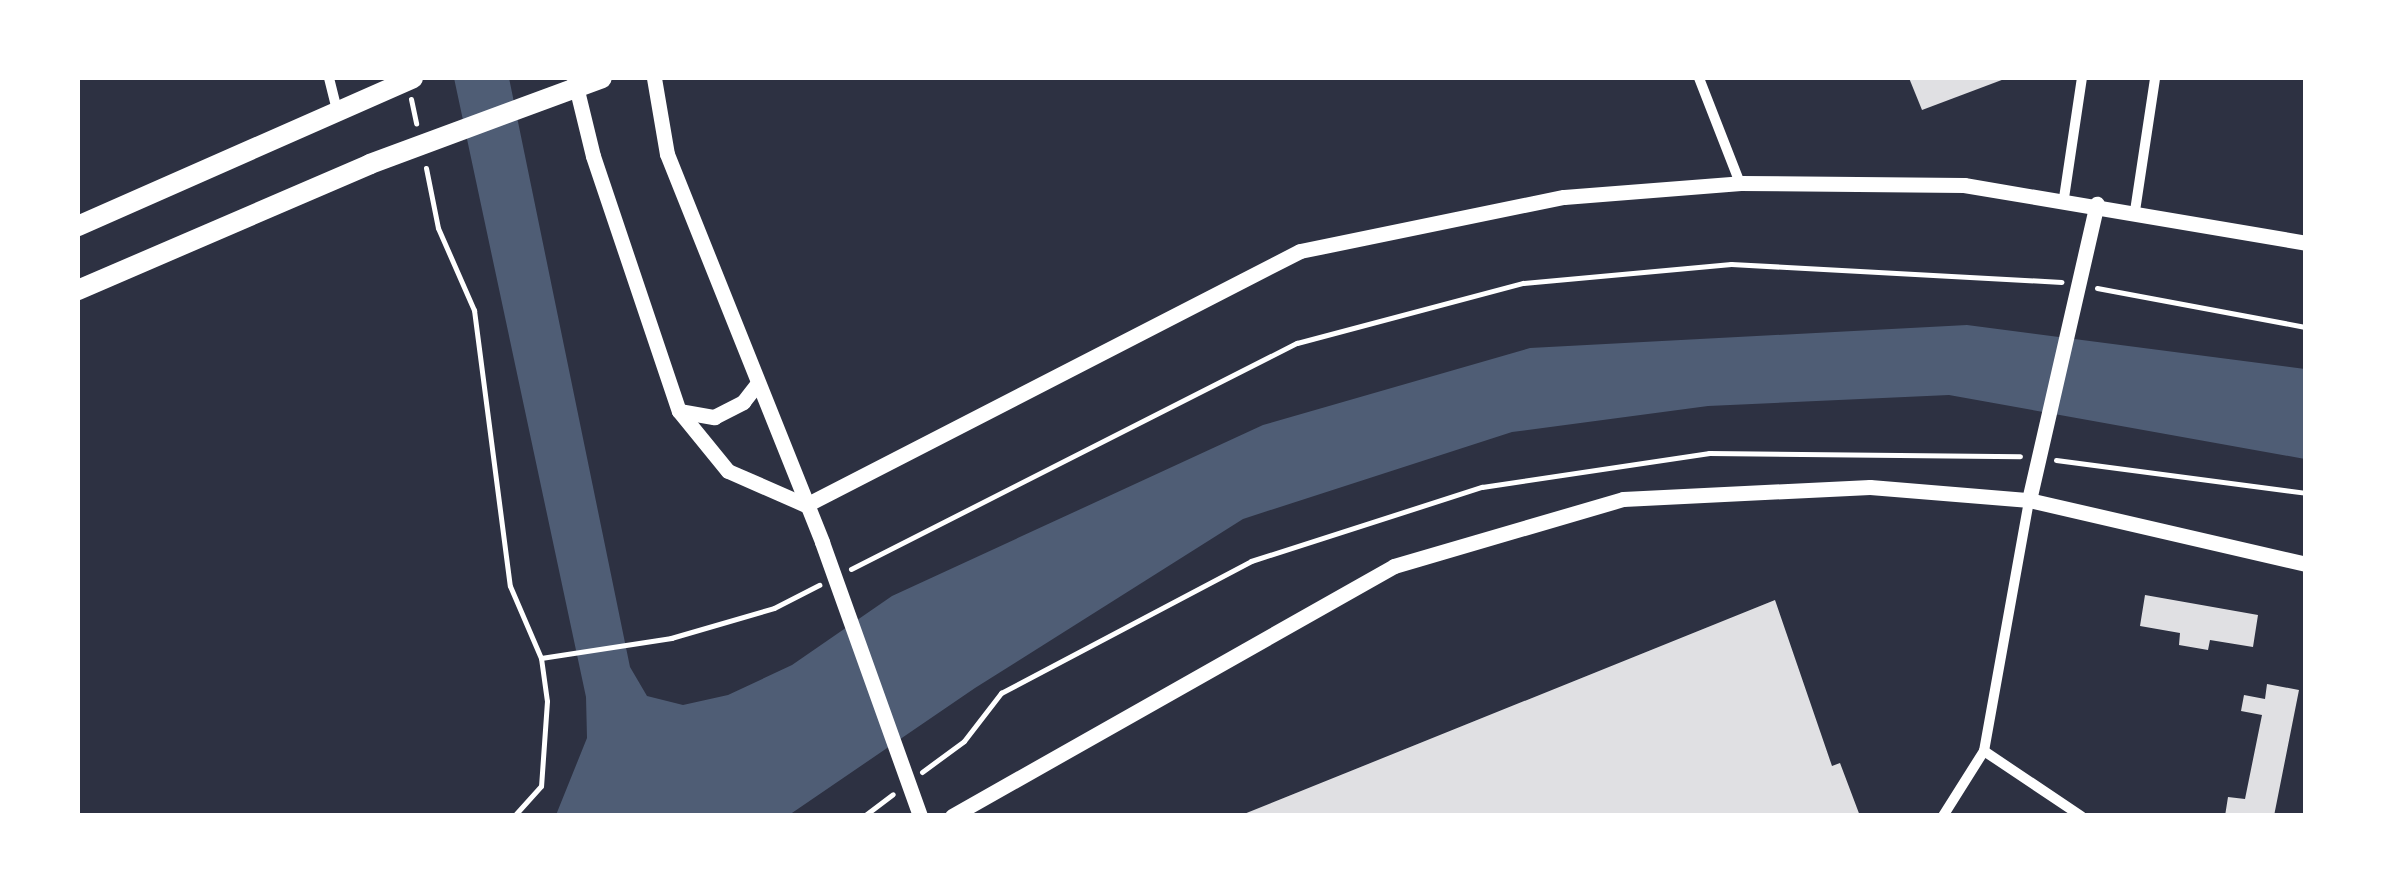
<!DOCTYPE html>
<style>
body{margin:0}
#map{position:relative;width:2383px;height:893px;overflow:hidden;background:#2d3142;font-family:"Open Sans",sans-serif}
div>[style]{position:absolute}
.water>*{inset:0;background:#4f5d75}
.building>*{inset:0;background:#e0e0e3}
.path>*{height:5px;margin:-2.5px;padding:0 2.5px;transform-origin:2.5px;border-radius:2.5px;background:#fff}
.minor>*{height:10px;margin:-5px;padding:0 5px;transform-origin:5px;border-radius:5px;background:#fff}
.tertiary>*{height:15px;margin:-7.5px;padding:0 7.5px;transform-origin:7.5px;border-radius:7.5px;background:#fff}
.primary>*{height:20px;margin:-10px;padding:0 10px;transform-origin:10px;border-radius:10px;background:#fff}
span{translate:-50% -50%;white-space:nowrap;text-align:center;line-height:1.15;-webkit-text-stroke:10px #fff;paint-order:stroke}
.frame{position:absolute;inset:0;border:80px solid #fff;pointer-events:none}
</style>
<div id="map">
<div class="water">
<div style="clip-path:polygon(454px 78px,509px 78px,630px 667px,647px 696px,683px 705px,728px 695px,792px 665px,892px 596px,1263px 425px,1530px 348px,1967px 325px,2305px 369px,2305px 459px,1949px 395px,1708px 406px,1512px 432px,1243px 519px,975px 688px,789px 815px,556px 815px,587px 738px,586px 697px)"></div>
</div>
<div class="building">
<div style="clip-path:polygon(1909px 78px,2007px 78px,1922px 110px)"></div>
<div style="clip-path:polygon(2145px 595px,2258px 615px,2253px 647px,2210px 640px,2208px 650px,2179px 645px,2180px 633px,2140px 626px)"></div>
<div style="clip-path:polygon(1775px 600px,1832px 766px,1840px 763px,1860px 816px,1239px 816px)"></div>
<div style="clip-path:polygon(2267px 684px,2299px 690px,2274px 816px,2225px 816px,2228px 797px,2245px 799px,2262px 715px,2241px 711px,2244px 695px,2265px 699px)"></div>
</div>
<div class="path">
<div style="left:411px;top:99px;width:25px;rotate:78deg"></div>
<div style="left:426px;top:168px;width:61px;rotate:78.7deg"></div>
<div style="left:438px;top:228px;width:90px;rotate:66.3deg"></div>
<div style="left:474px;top:310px;width:278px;rotate:82.6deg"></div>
<div style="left:510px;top:586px;width:78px;rotate:66.7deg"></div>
<div style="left:541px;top:658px;width:43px;rotate:82.1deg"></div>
<div style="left:547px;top:701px;width:85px;rotate:94deg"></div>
<div style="left:541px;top:786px;width:40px;rotate:132deg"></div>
<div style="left:2097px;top:288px;width:213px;rotate:10.6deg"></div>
<div style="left:2056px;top:460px;width:252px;rotate:7.5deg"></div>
<div style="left:851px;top:569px;width:500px;rotate:-26.9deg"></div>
<div style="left:1297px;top:343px;width:234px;rotate:-14.9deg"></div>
<div style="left:1523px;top:283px;width:209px;rotate:-5.2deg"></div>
<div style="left:1731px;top:264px;width:331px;rotate:3.1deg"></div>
<div style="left:541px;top:658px;width:132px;rotate:-8.7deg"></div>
<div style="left:671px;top:638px;width:107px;rotate:-16.2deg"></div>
<div style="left:774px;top:608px;width:51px;rotate:-27.1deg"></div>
<div style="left:922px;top:772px;width:52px;rotate:-36.4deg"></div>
<div style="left:964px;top:741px;width:61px;rotate:-52.4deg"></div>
<div style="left:1001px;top:693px;width:283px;rotate:-27.8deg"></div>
<div style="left:1251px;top:561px;width:243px;rotate:-17.8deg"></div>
<div style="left:1482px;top:487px;width:230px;rotate:-8.5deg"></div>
<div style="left:1709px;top:453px;width:311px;rotate:0.6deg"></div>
<div style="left:864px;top:816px;width:36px;rotate:-37deg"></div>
</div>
<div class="minor">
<div style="left:329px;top:78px;width:33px;rotate:76deg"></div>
<div style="left:1699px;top:78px;width:113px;rotate:68.7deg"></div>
<div style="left:2064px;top:198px;width:121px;rotate:-81.5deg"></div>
<div style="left:2135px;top:211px;width:134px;rotate:-81.4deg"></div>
<div style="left:1984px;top:751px;width:117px;rotate:33.8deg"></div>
<div style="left:1943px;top:816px;width:77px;rotate:-57.8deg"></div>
<div style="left:1984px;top:751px;width:255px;rotate:-79.8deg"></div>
</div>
<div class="tertiary">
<div style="left:574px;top:78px;width:80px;rotate:76.3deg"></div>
<div style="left:593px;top:156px;width:269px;rotate:71.4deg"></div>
<div style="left:679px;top:411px;width:77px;rotate:50.8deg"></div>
<div style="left:728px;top:471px;width:85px;rotate:23.6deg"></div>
<div style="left:806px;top:505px;width:555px;rotate:-27.21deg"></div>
<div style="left:1300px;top:251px;width:269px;rotate:-11.6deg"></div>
<div style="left:1564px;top:197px;width:177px;rotate:-4.5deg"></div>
<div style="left:1740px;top:183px;width:224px;rotate:0.5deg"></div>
<div style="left:1964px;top:185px;width:347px;rotate:9.6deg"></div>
<div style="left:654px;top:78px;width:77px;rotate:80.3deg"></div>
<div style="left:667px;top:154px;width:418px;rotate:68.2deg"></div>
<div style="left:822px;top:542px;width:291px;rotate:70.3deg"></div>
<div style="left:679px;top:411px;width:36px;rotate:10deg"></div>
<div style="left:714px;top:417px;width:33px;rotate:-27deg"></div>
<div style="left:743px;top:402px;width:24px;rotate:-52deg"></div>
<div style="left:2029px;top:500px;width:304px;rotate:-77.1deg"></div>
<div style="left:952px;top:816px;width:508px;rotate:-29.49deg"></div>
<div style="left:1394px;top:566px;width:239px;rotate:-16.3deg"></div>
<div style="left:1623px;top:499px;width:247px;rotate:-2.8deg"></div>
<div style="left:1870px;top:487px;width:160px;rotate:4.7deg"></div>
<div style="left:2029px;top:500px;width:284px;rotate:13deg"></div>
</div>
<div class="primary">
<div style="left:78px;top:226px;width:366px;rotate:-23.8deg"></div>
<div style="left:78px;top:290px;width:318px;rotate:-23.3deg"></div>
<div style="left:370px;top:164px;width:247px;rotate:-20.3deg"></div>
</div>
<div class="frame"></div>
</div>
